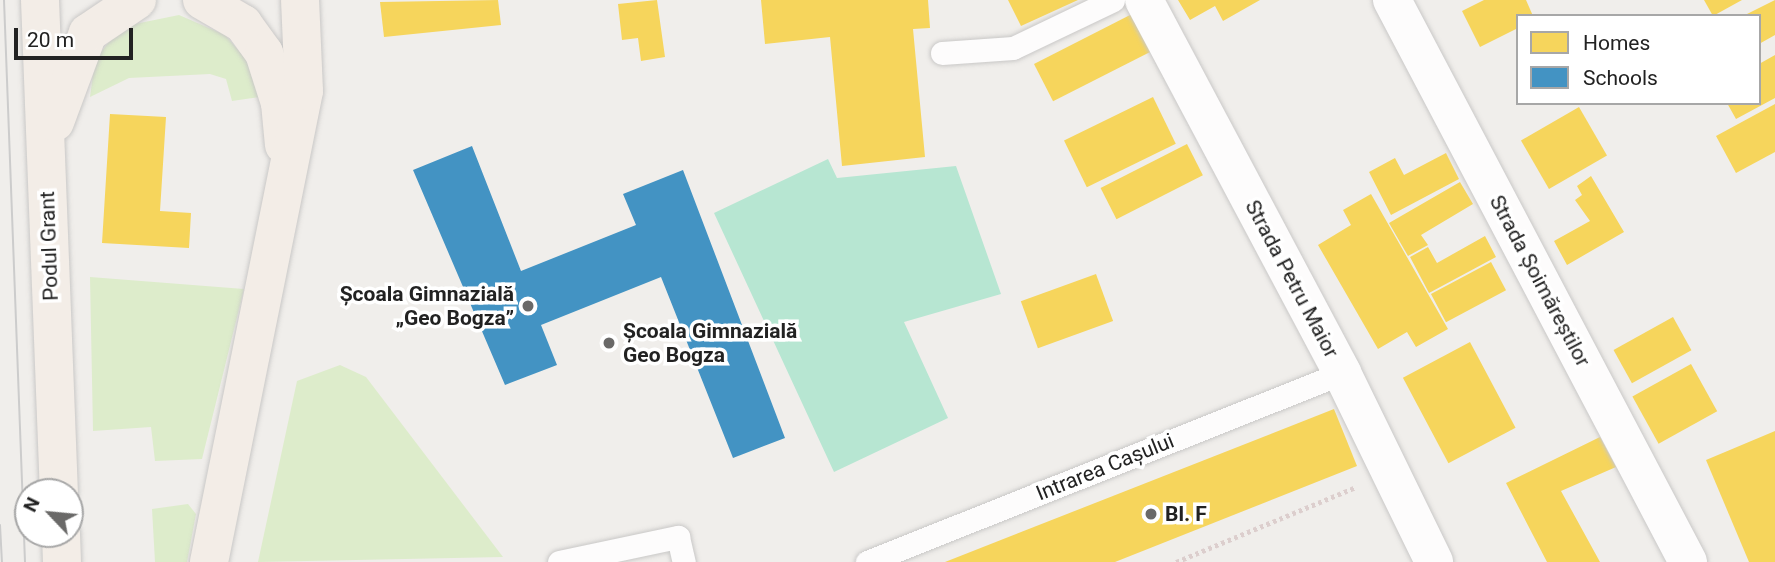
<!DOCTYPE html>
<meta charset="utf-8">
<style>
body{margin:0}
#map{position:relative;width:1775px;height:562px;overflow:hidden;background:#f0eeeb;font-family:Roboto,sans-serif}
div>[style]{position:absolute}
.grass>*{inset:0;background:#ddeccb}
.pitch>*{inset:0;background:#b7e6d2}
.homes>*{inset:0;background:#f6d55c;transform-origin:0 0}
.schools>*{inset:0;background:#4393c3}
.path>*{height:4.5px;margin-top:-2.25px;transform-origin:0;background:repeating-linear-gradient(90deg,#dccecd 0 3.5px,transparent 0 7px)}
.roads{filter:drop-shadow(0 0 2px #c9c8c7) drop-shadow(0 0 2px #c9c8c7)}
.lane>*{height:23px;margin:-11.5px;padding:0 11.5px;transform-origin:11.5px;border-radius:11.5px;background:#fdfcfc}
.street>*{height:38px;margin:-19px;padding:0 19px;transform-origin:19px;border-radius:19px;background:#fdfcfc}
.primary>*{height:38px;margin:-19px;padding:0 19px;transform-origin:19px;border-radius:19px;background:#f3ede7}
.tram>*{height:2px;margin:-1px;padding:0 1px;transform-origin:1px;border-radius:1px;background:#ccc}
.dots>*{width:19px;height:19px;translate:-50% -50%;box-sizing:border-box;border:4px solid #fff;border-radius:50%}
span{translate:-50% -50%;white-space:nowrap;text-align:center;line-height:1.15;-webkit-text-stroke:7px #fff;paint-order:stroke}
.street-label{font-size:21px;color:#222}
.poi-label{font-size:21px;color:#222;font-weight:700}
.right{translate:-100% -50%;text-align:right}
.left{translate:0 -50%;text-align:left}
.legend{position:absolute;left:1516px;top:14px;width:245px;height:91px;box-sizing:border-box;background:#fff;border:2px solid #a7a7a7;margin:0;padding:9px 12px;list-style:none;font-size:21px;color:#222}
.legend li{display:flex;align-items:center;gap:14px;height:35px}
.legend b{width:35px;border:2px solid #a7a7a7}
.north{position:absolute;left:14px;top:478px;width:70px;height:70px;box-sizing:border-box;background:#fff;border:2px solid #a7a7a7;border-radius:50%;rotate:296deg;font-size:19px;font-weight:700;line-height:28px;text-align:center;color:#222}
.north::after{content:'';display:block;margin:auto;width:24px;height:32px;background:#6a6968;clip-path:polygon(50% 0,100% 100%,50% 72%,0 100%)}
.scale{position:absolute;left:14px;top:28px;width:119px;height:32px;box-sizing:border-box;border:4px solid #222;border-top:0;padding-left:9px;font-size:21px;line-height:24px;white-space:nowrap;color:#222;-webkit-text-stroke:5px #fff;paint-order:stroke}
</style>
<div id="map">
<div class="grass">
<div style="clip-path:polygon(179px 15px,225px 35px,252px 66px,260px 97px,232px 101px,226px 79px,210px 74px,129px 78px,90px 97px,95px 60px,112px 38px,130px 25px)"></div>
<div style="clip-path:polygon(90px 277px,244px 289px,202px 459px,155px 461px,151px 427px,93px 431px)"></div>
<div style="clip-path:polygon(340px 365px,366px 377px,503px 557px,258px 562px,297px 381px)"></div>
<div style="clip-path:polygon(188px 504px,196px 514px,187px 562px,155px 562px,152px 509px)"></div>
</div>
<div class="pitch">
<div style="clip-path:polygon(828px 159px,837px 178px,956px 166px,1001px 294px,904px 322px,948px 418px,834px 472px,714px 213px)"></div>
</div>
<div class="homes">
<div style="clip-path:polygon(498px 0,501px 25px,384px 37px,380px 2px)"></div>
<div style="clip-path:polygon(657px 0,665px 57px,641px 61px,638px 38px,622px 40px,618px 4px)"></div>
<div style="clip-path:polygon(761px 0,928px 0,930px 28px,913px 29px,925px 157px,842px 166px,830px 37px,765px 44px)"></div>
<div style="clip-path:polygon(1008px 0,1078px 0,1021px 26px)"></div>
<div style="clip-path:polygon(1178px 0,1260px 0,1223px 21px,1215px 6px,1190px 20px)"></div>
<div style="clip-path:polygon(1484px 0,1526px 0,1533px 16px,1518px 16px,1518px 28px,1480px 47px,1462px 11px)"></div>
<div style="clip-path:polygon(1704px 0,1742px 0,1713px 16px)"></div>
<div style="clip-path:polygon(1775px 0,1775px 35px,1759px 44px,1759px 16px,1743px 16px)"></div>
<div style="left:1132px;top:14px;width:42px;height:110px;rotate:63deg"></div>
<div style="clip-path:polygon(1775px 55px,1775px 98px,1736px 119px,1727px 103px,1759px 103px,1759px 64px)"></div>
<div style="left:1153px;top:97px;width:52px;height:99px;rotate:64deg"></div>
<div style="clip-path:polygon(1775px 104px,1775px 152px,1736px 173px,1716px 136px)"></div>
<div style="left:1579px;top:107px;width:56px;height:67px;rotate:60deg"></div>
<div style="clip-path:polygon(110px 114px,166px 117px,160px 211px,191px 213px,189px 248px,102px 243px)"></div>
<div style="left:1187px;top:144px;width:35px;height:97px;rotate:63deg"></div>
<div style="clip-path:polygon(1446px 153px,1459px 179px,1391px 215px,1369px 172px,1395px 158px,1404px 175px)"></div>
<div style="clip-path:polygon(1591px 176px,1624px 232px,1567px 265px,1554px 241px,1590px 221px,1575px 200px,1582px 195px,1577px 186px)"></div>
<div style="clip-path:polygon(1460px 182px,1473px 204px,1421px 235px,1428px 245px,1408px 256px,1389px 223px)"></div>
<div style="clip-path:polygon(1371px 194px,1448px 329px,1416px 347px,1407px 332px,1378px 349px,1318px 245px,1351px 225px,1343px 210px)"></div>
<div style="clip-path:polygon(1485px 236px,1496px 257px,1429px 293px,1410px 257px,1428px 247px,1437px 263px)"></div>
<div style="left:1491px;top:262px;width:32px;height:68px;rotate:62deg"></div>
<div style="left:1096px;top:274px;width:50px;height:80px;rotate:70deg"></div>
<div style="left:1673px;top:317px;width:38px;height:68px;rotate:61deg"></div>
<div style="left:1470px;top:342px;width:97px;height:76px;rotate:62deg"></div>
<div style="left:1691px;top:364px;width:54px;height:67px;rotate:61deg"></div>
<div style="clip-path:polygon(1334px 409px,1357px 466px,1115px 562px,945px 562px)"></div>
<div style="clip-path:polygon(1775px 431px,1775px 562px,1749px 562px,1706px 460px)"></div>
<div style="clip-path:polygon(1600px 437px,1616px 467px,1561px 491px,1600px 562px,1547px 562px,1506px 483px)"></div>
</div>
<div class="schools">
<div style="clip-path:polygon(472px 146px,521px 271px,636px 225px,623px 194px,683px 170px,785px 438px,733px 458px,661px 277px,541px 325px,557px 365px,505px 385px,413px 170px)"></div>
</div>
<div class="path">
<div style="left:1176px;top:562px;width:193px;rotate:-22.6deg"></div>
</div>
<div class="roads">
<div class="lane">
<div style="left:942px;top:53px;width:71px;rotate:-4deg"></div>
<div style="left:1013px;top:48px;width:111px;rotate:-25.6deg"></div>
<div style="left:559px;top:562px;width:122px;rotate:-11.9deg"></div>
<div style="left:678px;top:537px;width:26px;rotate:77deg"></div>
<div style="left:867px;top:562px;width:511px;rotate:-21.7deg"></div>
</div>
<div class="street">
<div style="left:1144px;top:0;width:422px;rotate:62deg"></div>
<div style="left:1342px;top:373px;width:210px;rotate:64deg"></div>
<div style="left:1392px;top:0;width:635px;rotate:62.22deg"></div>
</div>
<div class="primary">
<div style="left:40px;top:0;width:492px;rotate:87.8deg"></div>
<div style="left:202px;top:0;width:48px;rotate:30.3deg"></div>
<div style="left:243px;top:24px;width:36px;rotate:54deg"></div>
<div style="left:264px;top:53px;width:52px;rotate:72.3deg"></div>
<div style="left:280px;top:103px;width:42px;rotate:84.6deg"></div>
<div style="left:55px;top:122px;width:95px;rotate:-69.7deg"></div>
<div style="left:88px;top:33px;width:59px;rotate:-34deg"></div>
<div style="left:61px;top:534px;width:28px;rotate:88deg"></div>
<div style="left:209px;top:562px;width:480px;rotate:-78.6deg"></div>
<div style="left:304px;top:91px;width:91px;rotate:-92.5deg"></div>
</div>
</div>
<div class="tram">
<div style="left:4px;top:0;width:562px;rotate:87.86deg"></div>
<div style="left:0;top:525px;width:37px;rotate:87deg"></div>
</div>
<div class="dots">
<div style="left:528px;top:306px;background:#6a6968"></div>
<div style="left:609px;top:343px;background:#6a6968"></div>
<div style="left:1151px;top:514px;background:#6a6968"></div>
</div>
<div class="street-label">
<span style="left:49px;top:246px;rotate:-92deg">Podul Grant</span>
<span style="left:1292px;top:279px;rotate:62deg">Strada Petru Maior</span>
<span style="left:1540px;top:281px;rotate:62deg">Strada Șoimăreștilor</span>
<span style="left:1105px;top:467px;rotate:-22deg">Intrarea Cașului</span>
</div>
<div class="poi-label">
<span class="right" style="left:514px;top:306px">Școala Gimnazială<br>„Geo Bogza”</span>
<span class="left" style="left:623px;top:343px">Școala Gimnazială<br>Geo Bogza</span>
<span class="left" style="left:1165px;top:514px">Bl. F</span>
</div>
<ul class="legend">
<li><b style="height:19px;background:#f6d55c"></b>Homes</li>
<li><b style="height:19px;background:#4393c3"></b>Schools</li>
</ul>
<div class="north">N</div>
<div class="scale">20 m</div>
</div>
